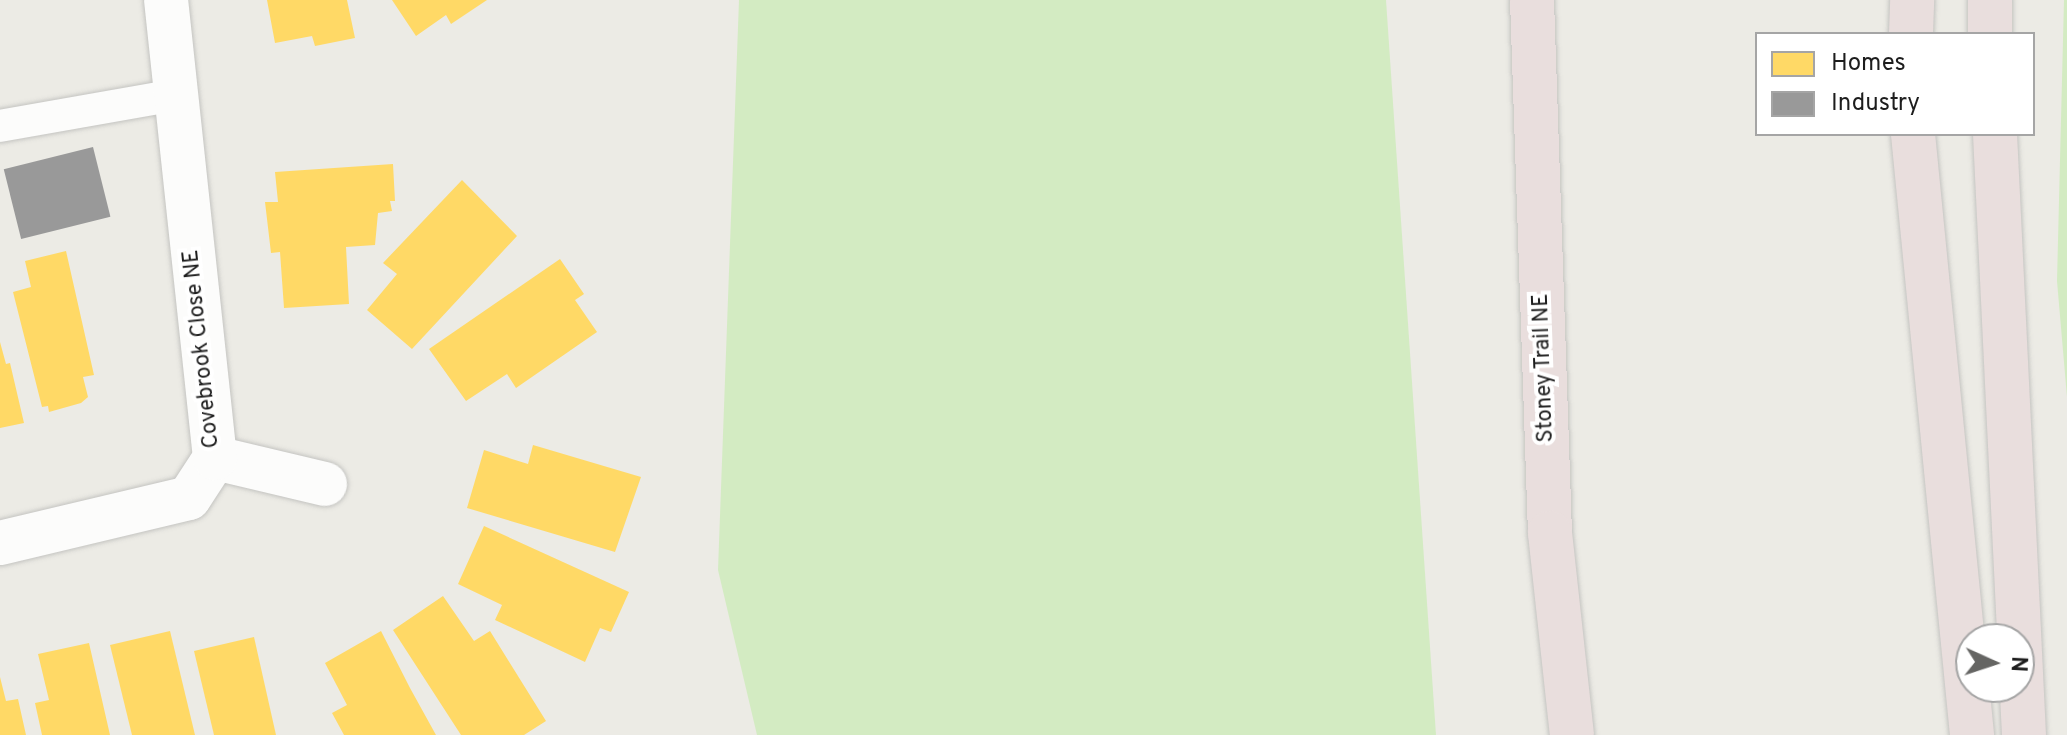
<!DOCTYPE html>
<style>
body{margin:0}
#map{position:relative;width:2067px;height:735px;overflow:hidden;background:#ecebe5;font-family:Overpass,sans-serif}
div>[style]{position:absolute}
.grass>*{inset:0;background:#d3ebc2}
.homes>*{inset:0;background:#ffd966}
.industry>*{inset:0;background:#999;transform-origin:0 0}
.roads{filter:drop-shadow(0 0 2px #c4c4c1) drop-shadow(0 0 2px #c4c4c1)}
.service>*{height:32px;margin:-16px;padding:0 16px;transform-origin:16px;border-radius:16px;background:#fcfcfb}
.minor>*{height:44px;margin:-22px;padding:0 22px;transform-origin:22px;border-radius:22px;background:#fcfcfb}
.motorway>*{height:44px;margin:-22px;padding:0 22px;transform-origin:22px;border-radius:22px;background:#e9dedd}
span{translate:-50% -50%;white-space:nowrap;text-align:center;line-height:1.15;-webkit-text-stroke:8px #fff;paint-order:stroke}
.street-label{font-size:22px;color:#1d1d1d}
.legend{position:absolute;left:1755px;top:32px;width:280px;height:104px;box-sizing:border-box;background:#fff;border:2px solid #a5a5a5;margin:0;padding:10px 14px;list-style:none;font-size:24px;color:#1d1d1d}
.legend li{display:flex;align-items:center;gap:16px;height:40px}
.legend b{width:40px;border:2px solid #a5a5a5}
.north{position:absolute;left:1955px;top:623px;width:80px;height:80px;box-sizing:border-box;background:#fff;border:2px solid #a5a5a5;border-radius:50%;rotate:93deg;font-size:22px;font-weight:700;line-height:32px;text-align:center;color:#1d1d1d}
.north::after{content:'';display:block;margin:auto;width:28px;height:36px;background:#656563;clip-path:polygon(50% 0,100% 100%,50% 72%,0 100%)}
</style>
<div id="map">
<div class="grass">
<div style="clip-path:polygon(739px 0,1386px 0,1436px 735px,757px 735px,718px 570px)"></div>
<div style="clip-path:polygon(2064px 0,2067px 0,2067px 397px,2057px 281px)"></div>
</div>
<div class="homes">
<div style="clip-path:polygon(267px 0,347px 0,355px 38px,315px 46px,312px 36px,275px 43px)"></div>
<div style="clip-path:polygon(392px 0,487px 0,451px 24px,446px 15px,416px 36px)"></div>
<div style="clip-path:polygon(393px 164px,395px 201px,390px 201px,392px 211px,378px 213px,375px 245px,346px 247px,349px 304px,284px 308px,280px 252px,271px 253px,265px 202px,278px 202px,275px 172px)"></div>
<div style="clip-path:polygon(462px 180px,517px 236px,412px 349px,367px 310px,397px 274px,383px 263px)"></div>
<div style="clip-path:polygon(66px 251px,94px 375px,83px 377px,88px 397px,81px 403px,49px 412px,48px 406px,42px 407px,13px 292px,31px 287px,25px 261px)"></div>
<div style="clip-path:polygon(560px 259px,584px 294px,575px 300px,597px 332px,516px 388px,507px 374px,466px 401px,429px 349px)"></div>
<div style="clip-path:polygon(0 342px,6px 364px,10px 363px,24px 423px,0 428px)"></div>
<div style="clip-path:polygon(533px 445px,641px 477px,615px 552px,467px 508px,484px 450px,528px 464px)"></div>
<div style="clip-path:polygon(484px 526px,629px 592px,611px 632px,600px 628px,585px 662px,495px 620px,502px 605px,458px 584px)"></div>
<div style="clip-path:polygon(443px 596px,474px 641px,490px 631px,546px 721px,524px 735px,461px 735px,393px 630px)"></div>
<div style="clip-path:polygon(170px 631px,195px 735px,132px 735px,110px 645px)"></div>
<div style="clip-path:polygon(381px 631px,410px 688px,436px 735px,344px 735px,332px 713px,347px 705px,325px 663px)"></div>
<div style="clip-path:polygon(254px 637px,276px 735px,214px 735px,194px 651px)"></div>
<div style="clip-path:polygon(89px 643px,110px 735px,42px 735px,35px 703px,49px 700px,38px 654px)"></div>
<div style="clip-path:polygon(0 677px,6px 701px,18px 699px,26px 735px,0 735px)"></div>
</div>
<div class="industry">
<div style="left:93px;top:147px;width:72px;height:92px;rotate:76deg"></div>
</div>
<div class="roads">
<div class="service">
<div style="left:0;top:126px;width:178px;rotate:-10deg"></div>
</div>
<div class="minor">
<div style="left:215px;top:458px;width:113px;rotate:13.3deg"></div>
<div style="left:0;top:543px;width:194px;rotate:-13.4deg"></div>
<div style="left:189px;top:498px;width:48px;rotate:-57deg"></div>
<div style="left:215px;top:458px;width:461px;rotate:-96.1deg"></div>
</div>
<div class="motorway">
<div style="left:1532px;top:0;width:533px;rotate:88.07deg"></div>
<div style="left:1550px;top:533px;width:203px;rotate:83.8deg"></div>
<div style="left:1990px;top:0;width:34px;rotate:90deg"></div>
<div style="left:1911px;top:34px;width:34px;rotate:-88deg"></div>
<div style="left:1913px;top:134px;width:604px;rotate:84.39deg"></div>
<div style="left:1995px;top:134px;width:602px;rotate:87.24deg"></div>
</div>
</div>
<div class="street-label">
<span style="left:202px;top:349px;rotate:-96deg">Covebrook Close NE</span>
<span style="left:1544px;top:368px;rotate:-92deg">Stoney Trail NE</span>
</div>
<ul class="legend">
<li><b style="height:22px;background:#ffd966"></b>Homes</li>
<li><b style="height:22px;background:#999"></b>Industry</li>
</ul>
<div class="north">N</div>
</div>
